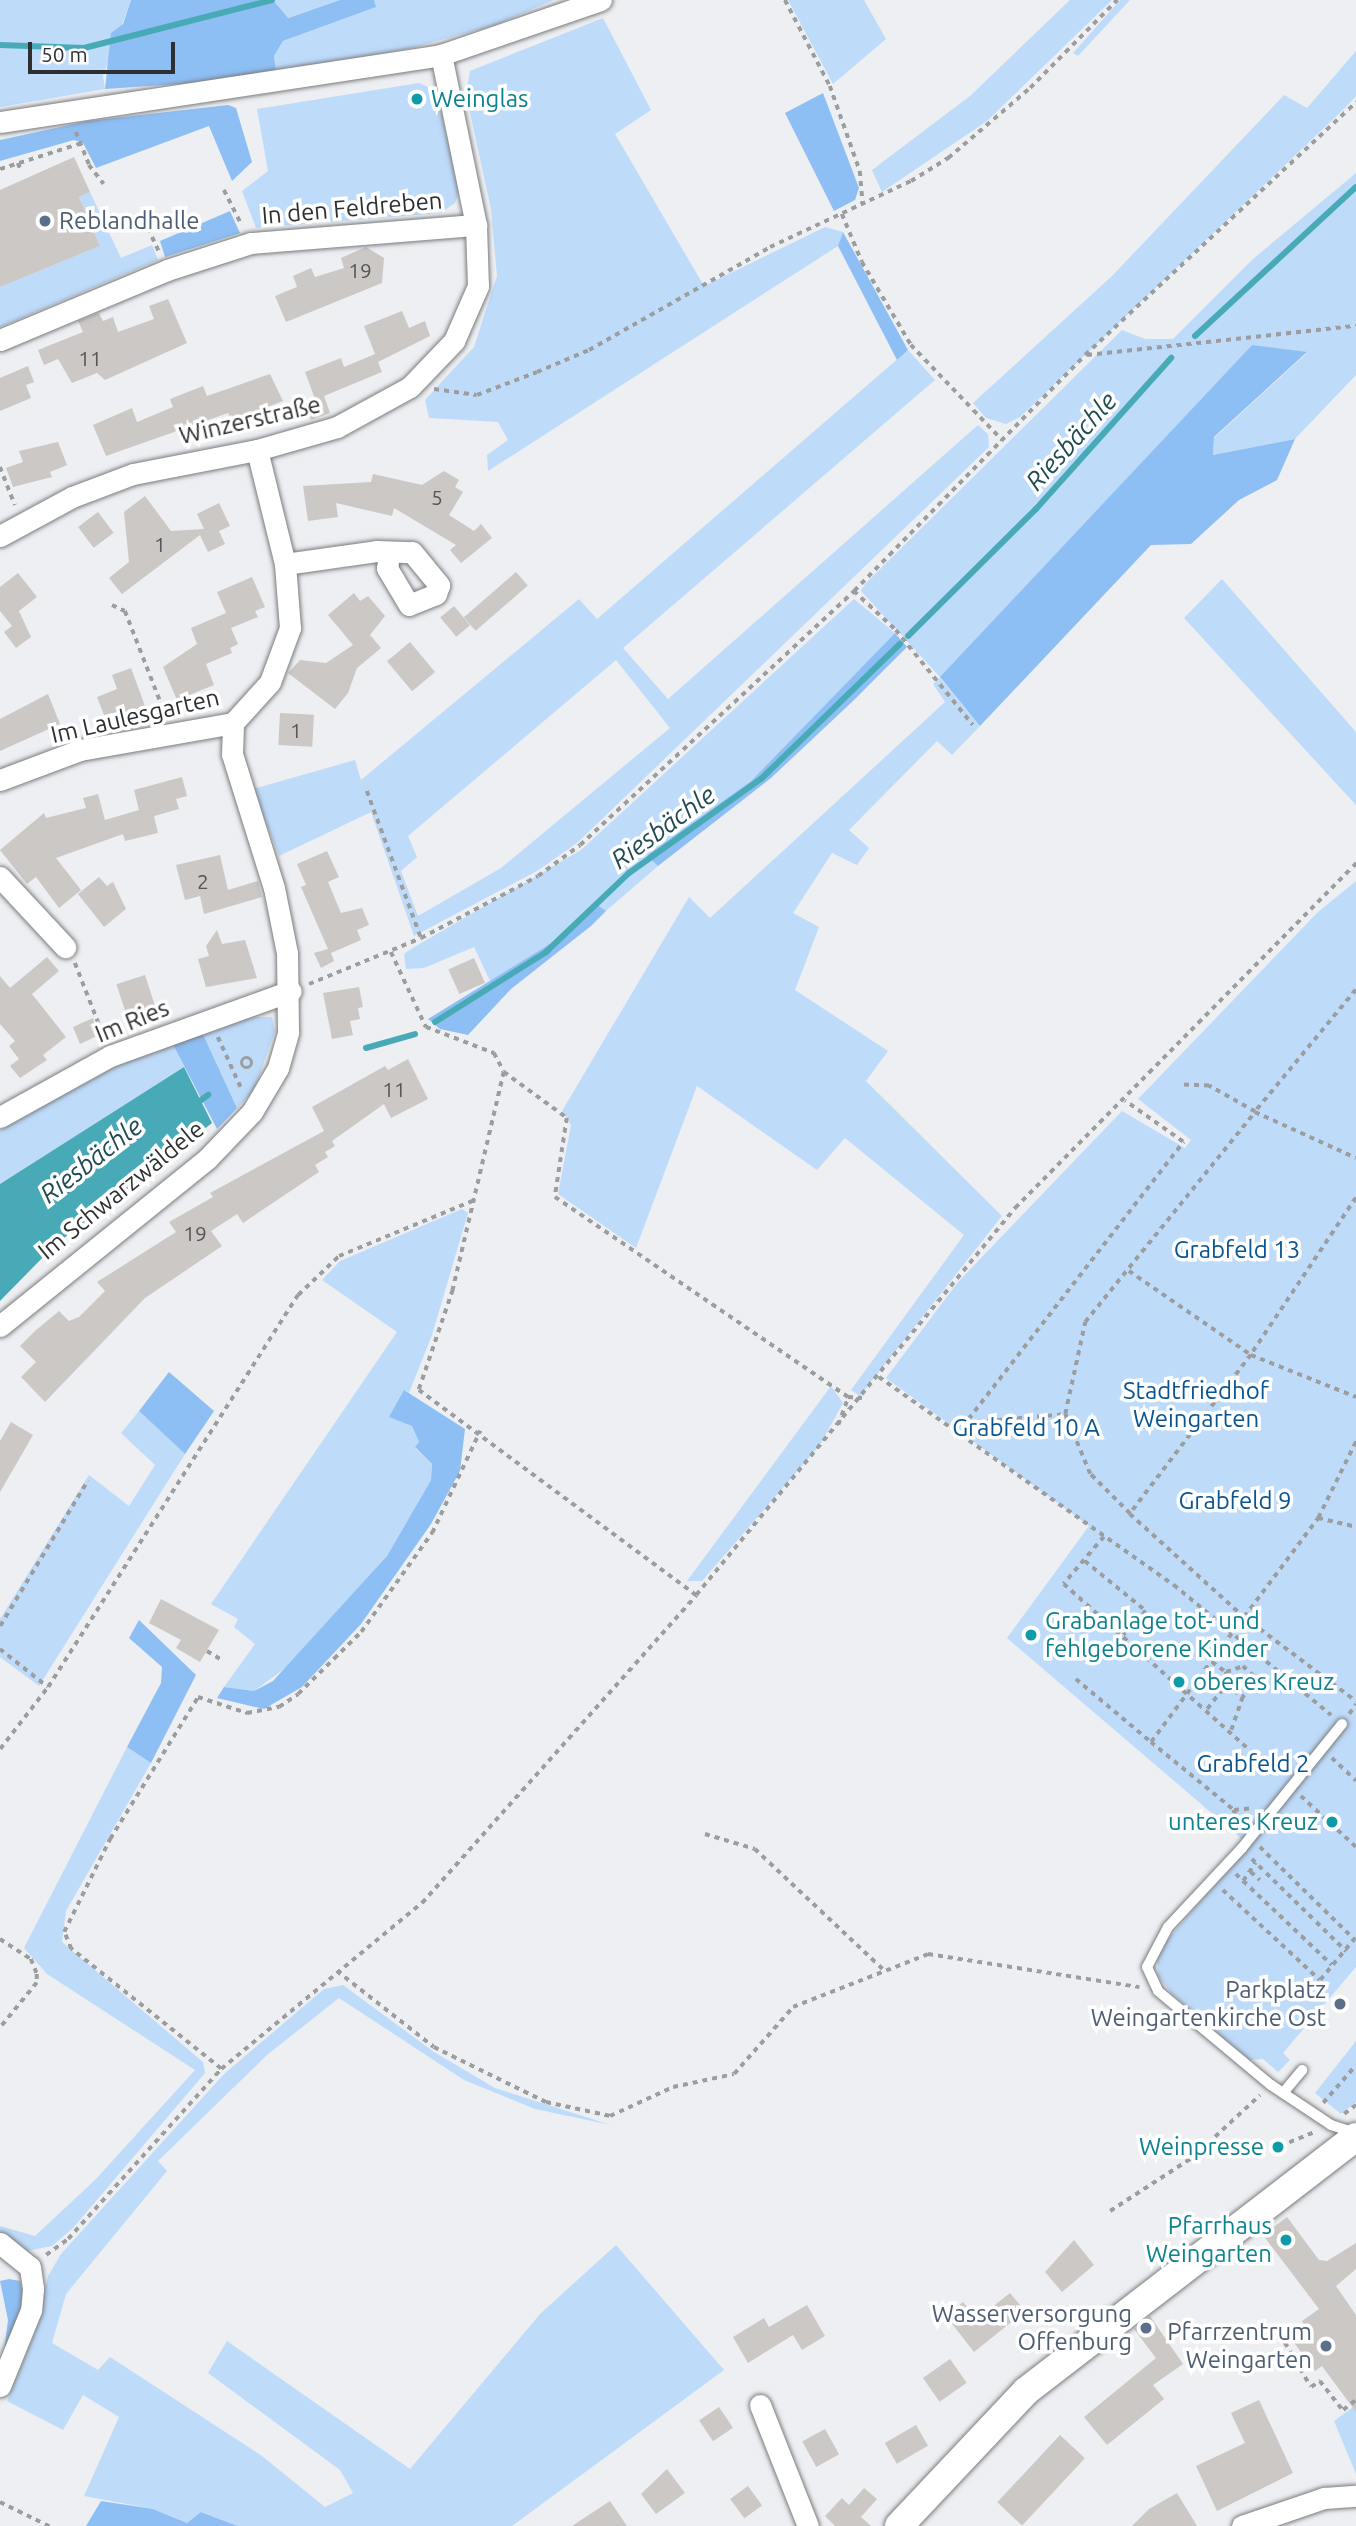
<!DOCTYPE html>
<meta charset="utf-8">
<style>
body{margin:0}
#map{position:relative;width:1356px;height:2526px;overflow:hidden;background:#edeff2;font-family:Ubuntu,sans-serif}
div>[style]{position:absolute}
.green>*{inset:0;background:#bfdbfa}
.forest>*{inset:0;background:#8ebff4}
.water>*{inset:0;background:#49aab7}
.stream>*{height:6px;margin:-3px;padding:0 3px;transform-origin:3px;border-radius:3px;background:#49aab7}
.building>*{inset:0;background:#cbc8c6;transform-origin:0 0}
.path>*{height:3.5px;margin-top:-1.75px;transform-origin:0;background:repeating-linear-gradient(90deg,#9b9d9f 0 5px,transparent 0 10px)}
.path>.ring{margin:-1.75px;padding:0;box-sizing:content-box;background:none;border:3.5px solid #9b9d9f;border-radius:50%}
.roads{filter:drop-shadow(0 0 2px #7a7c7e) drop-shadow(0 0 2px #7a7c7e)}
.lane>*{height:10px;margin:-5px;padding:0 5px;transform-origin:5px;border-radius:5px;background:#fff}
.street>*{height:21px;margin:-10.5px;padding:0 10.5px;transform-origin:10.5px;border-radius:10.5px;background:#fff}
.secondary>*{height:28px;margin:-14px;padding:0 14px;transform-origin:14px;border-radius:14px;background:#fff}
.dots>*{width:19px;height:19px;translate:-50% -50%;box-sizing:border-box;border:4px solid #fff;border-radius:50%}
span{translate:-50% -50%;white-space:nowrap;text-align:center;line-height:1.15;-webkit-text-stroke:7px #fff;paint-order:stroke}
.number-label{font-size:21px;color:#555556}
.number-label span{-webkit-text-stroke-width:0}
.culture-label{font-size:24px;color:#0d838f}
.left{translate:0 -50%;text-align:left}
.right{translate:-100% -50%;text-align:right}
.street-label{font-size:24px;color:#2e2f30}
.service-label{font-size:24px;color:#4e5e75}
.park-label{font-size:24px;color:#095593}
.water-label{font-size:26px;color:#204b51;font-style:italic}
.scale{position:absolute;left:28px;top:42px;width:147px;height:32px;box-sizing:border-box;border:4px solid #2e2f30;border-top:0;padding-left:9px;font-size:21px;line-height:24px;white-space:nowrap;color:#2e2f30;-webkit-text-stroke:5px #fff;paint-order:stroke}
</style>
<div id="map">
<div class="green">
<div style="clip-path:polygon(0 0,131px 0,103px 76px,105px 89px,0 107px)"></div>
<div style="clip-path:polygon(273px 0,340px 0,287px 18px)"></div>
<div style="clip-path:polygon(374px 0,554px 0,495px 25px,412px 48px,276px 72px,274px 56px,283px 41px,375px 7px)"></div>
<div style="clip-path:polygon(788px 0,864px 0,886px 39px,833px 84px)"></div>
<div style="clip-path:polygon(1070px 0,1112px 0,987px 121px,882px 192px,872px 170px,970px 96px)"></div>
<div style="clip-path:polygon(1120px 0,1130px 0,1078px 56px,1073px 53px)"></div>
<div style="clip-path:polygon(603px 18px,651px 110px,615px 134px,704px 286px,825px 227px,843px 232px,838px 246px,488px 471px,487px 455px,508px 440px,498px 422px,429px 418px,425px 400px,474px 347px,497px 276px,491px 209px,466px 94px,470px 71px)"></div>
<div style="clip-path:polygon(1356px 51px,1356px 96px,1345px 108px,1020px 417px,1006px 424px,986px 418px,973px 403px,1112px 276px,1284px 95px,1307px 108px)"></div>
<div style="clip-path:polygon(419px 83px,431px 88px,439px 103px,460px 189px,455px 203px,441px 213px,256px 228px,242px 191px,268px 171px,257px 109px)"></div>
<div style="clip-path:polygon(1356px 173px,1356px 375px,1295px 439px,1213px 455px,1214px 438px,1307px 353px,1252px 345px,940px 678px,980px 726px,952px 755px,937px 741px,849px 830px,869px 848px,857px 865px,832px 853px,793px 913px,819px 927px,795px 990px,888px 1051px,866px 1081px,1002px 1216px,860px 1396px,851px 1390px,964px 1235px,845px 1138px,817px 1170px,697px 1086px,636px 1248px,558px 1194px,571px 1125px,562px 1111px,689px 897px,710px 918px,945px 702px,933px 684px,940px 677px,861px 591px,865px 584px,1122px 330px,1145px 339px,1173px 339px,1253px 259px)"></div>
<div style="clip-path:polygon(90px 192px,121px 258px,152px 245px,158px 260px,0 327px,0 287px,100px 246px,79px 197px)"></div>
<div style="clip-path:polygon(evenodd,908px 350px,935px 380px,623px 648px,668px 699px,978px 425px,988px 434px,989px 447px,577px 843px,537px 871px,414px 936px,371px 812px,279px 856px,253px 789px,355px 760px,361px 780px,579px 599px,597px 619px,908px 350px,616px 660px,670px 728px,501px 868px,418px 916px,401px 871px,417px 857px,408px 836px,616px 660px)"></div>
<div style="clip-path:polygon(1222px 579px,1356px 732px,1356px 805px,1184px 618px)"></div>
<div style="clip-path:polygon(854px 599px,895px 633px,751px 781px,648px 854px,658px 866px,606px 911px,595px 904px,563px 936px,491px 983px,474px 947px,424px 968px,406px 969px,404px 954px,411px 949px,581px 850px)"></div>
<div style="clip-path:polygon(1356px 881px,1356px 1967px,1283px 2053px,1290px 2060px,1278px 2072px,1263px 2059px,1250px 2060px,1172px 1994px,1158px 1976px,1157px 1952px,1249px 1845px,1007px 1638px,1089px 1526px,886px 1378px,958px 1282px,1122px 1111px,1185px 1148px,1191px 1140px,1138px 1099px,1318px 912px)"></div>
<div style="clip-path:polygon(251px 1017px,272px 1017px,275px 1031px,254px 1091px,237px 1108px,202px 1032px)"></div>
<div style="clip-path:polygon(171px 1041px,184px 1067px,0 1184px,0 1130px,49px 1098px)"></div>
<div style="clip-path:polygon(462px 1209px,468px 1213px,432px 1335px,409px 1393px,405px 1390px,390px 1417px,412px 1426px,419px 1442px,415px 1448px,432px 1464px,431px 1480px,387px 1556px,295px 1661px,254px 1691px,224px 1687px,255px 1644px,234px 1627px,238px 1619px,211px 1604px,397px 1332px,322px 1280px,340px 1261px)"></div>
<div style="clip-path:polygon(831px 1386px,843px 1403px,820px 1445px,702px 1581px,687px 1581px)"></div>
<div style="clip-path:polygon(139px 1411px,185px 1454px,39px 1686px,0 1657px,0 1619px,89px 1475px,129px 1506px,155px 1465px,121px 1433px)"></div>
<div style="clip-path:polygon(127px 1747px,151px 1763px,66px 1911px,62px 1942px,203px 2062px,205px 2073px,73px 2228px,52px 2246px,27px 2251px,0 2233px,0 2226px,35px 2236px,95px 2180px,195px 2070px,47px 1974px,24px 1948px)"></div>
<div style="clip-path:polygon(343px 1985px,434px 2052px,495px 2088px,611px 2125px,535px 2109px,464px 2080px,339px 1998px,267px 2055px,158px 2161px,167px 2171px,66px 2294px,52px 2343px,98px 2370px,110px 2357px,262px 2456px,325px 2507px,353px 2493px,340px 2470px,208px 2373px,227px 2341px,410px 2469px,540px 2314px,616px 2245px,724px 2370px,512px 2526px,238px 2526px,202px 2512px,187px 2523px,153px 2509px,84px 2496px,119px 2417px,83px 2395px,63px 2430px,7px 2401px,33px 2336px,48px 2276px,61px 2254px,224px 2074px,324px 1989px)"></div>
<div style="clip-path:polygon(1356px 2041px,1356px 2102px,1341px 2114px,1315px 2093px)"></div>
<div style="clip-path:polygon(1356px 2405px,1356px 2474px,1334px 2421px)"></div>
</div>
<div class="forest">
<div style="clip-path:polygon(131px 0,273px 0,288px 18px,340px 0,374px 0,376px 7px,283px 41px,274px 56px,276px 72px,250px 79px,105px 89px,111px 33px,123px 24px)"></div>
<div style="clip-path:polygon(823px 93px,859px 188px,855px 200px,834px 211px,785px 113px)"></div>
<div style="clip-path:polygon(228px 105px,236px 108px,252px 162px,232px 181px,209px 126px,96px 168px,83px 143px,74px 140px,0 161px,0 140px,88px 121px)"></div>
<div style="clip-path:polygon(230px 211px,240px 233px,165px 257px,160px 241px)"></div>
<div style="clip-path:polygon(843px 232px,908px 350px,897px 360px,838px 246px)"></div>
<div style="clip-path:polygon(1252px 345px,1307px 352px,1214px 437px,1213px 455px,1295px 439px,1277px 480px,1239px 500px,1191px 544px,1151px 545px,980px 726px,940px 677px)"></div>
<div style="clip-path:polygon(895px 633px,907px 647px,853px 701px,771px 778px,658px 866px,647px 855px,751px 781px)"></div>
<div style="clip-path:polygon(596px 904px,606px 911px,591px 926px,511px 989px,468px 1035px,440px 1029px,428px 1019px,563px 936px)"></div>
<div style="clip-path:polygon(202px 1032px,237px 1108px,217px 1129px,171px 1041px)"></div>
<div style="clip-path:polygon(169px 1372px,214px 1411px,185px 1454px,139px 1411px)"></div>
<div style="clip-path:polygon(404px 1390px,465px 1429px,460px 1471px,431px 1524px,361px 1624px,302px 1687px,264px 1709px,217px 1698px,224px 1687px,254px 1691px,273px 1681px,387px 1556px,431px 1480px,432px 1464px,415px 1447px,419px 1442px,412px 1426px,389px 1417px)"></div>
<div style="clip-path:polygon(139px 1620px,196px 1675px,151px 1763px,127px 1747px,161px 1683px,162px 1667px,129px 1638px)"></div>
<div style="clip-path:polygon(9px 2279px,20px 2281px,25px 2303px,0 2384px,8px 2320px,0 2281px)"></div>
<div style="clip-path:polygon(101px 2501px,153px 2509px,187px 2523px,201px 2512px,238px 2526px,86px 2526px)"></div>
</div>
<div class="water">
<div style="clip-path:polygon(184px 1067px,212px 1123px,55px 1245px,0 1301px,0 1184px)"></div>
</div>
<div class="stream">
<div style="left:0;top:45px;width:84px;rotate:2deg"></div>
<div style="left:84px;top:48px;width:194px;rotate:-14.3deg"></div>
<div style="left:1195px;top:336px;width:219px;rotate:-42.8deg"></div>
<div style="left:908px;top:636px;width:180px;rotate:-44.8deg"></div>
<div style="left:1036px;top:509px;width:203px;rotate:-48.2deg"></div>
<div style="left:435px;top:1022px;width:131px;rotate:-32.2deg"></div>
<div style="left:546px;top:952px;width:115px;rotate:-43.6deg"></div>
<div style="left:629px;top:873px;width:162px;rotate:-35.5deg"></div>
<div style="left:761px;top:779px;width:194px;rotate:-44.2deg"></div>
<div style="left:366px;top:1048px;width:51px;rotate:-15.9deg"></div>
<div style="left:197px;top:1103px;width:14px;rotate:-36deg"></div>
</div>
<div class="building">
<div style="clip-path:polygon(74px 157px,90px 192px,79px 197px,100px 246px,0 287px,0 190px)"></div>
<div style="clip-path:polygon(366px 247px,384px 258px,382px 283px,286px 322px,275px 296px,297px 287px,293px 276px,311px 268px,315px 277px,344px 268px,341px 258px)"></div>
<div style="clip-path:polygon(168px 299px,187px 343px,105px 380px,97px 373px,72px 383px,58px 359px,44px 365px,38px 350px,83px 332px,78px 321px,99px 313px,103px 321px,113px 317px,118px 332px,154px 319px,149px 306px)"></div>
<div style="clip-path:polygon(402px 311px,409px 328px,425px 321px,430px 336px,378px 362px,382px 372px,324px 396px,330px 413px,311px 420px,304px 403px,315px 399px,305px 372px,341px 358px,344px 367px,375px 354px,364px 326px)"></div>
<div style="clip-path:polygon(28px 366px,34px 382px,26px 385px,31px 398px,0 411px,0 378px)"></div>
<div style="clip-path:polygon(270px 374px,283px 401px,232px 421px,228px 413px,106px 456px,93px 425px,132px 408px,137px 422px,173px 407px,170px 399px,203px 386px,207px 396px)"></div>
<div style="clip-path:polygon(58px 442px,67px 465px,50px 472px,52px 477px,13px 487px,6px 468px,23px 462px,19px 451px)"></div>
<div style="clip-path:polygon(444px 471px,459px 480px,455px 487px,463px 492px,449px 515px,474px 531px,481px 524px,492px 538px,461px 563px,450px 550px,456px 545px,394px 508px,392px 516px,336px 503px,338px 517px,308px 521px,303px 486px,371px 482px,373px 474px,422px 485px)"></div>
<div style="clip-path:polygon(145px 496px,171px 531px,204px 529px,197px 514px,219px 503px,230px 526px,219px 531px,225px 544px,208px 552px,200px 535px,122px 594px,109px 578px,129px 562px,124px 512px)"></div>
<div style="left:98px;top:512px;width:26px;height:25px;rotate:53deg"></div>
<div style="left:516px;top:572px;width:18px;height:69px;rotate:49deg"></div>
<div style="clip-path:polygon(18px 573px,37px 597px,19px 611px,31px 637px,16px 648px,4px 632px,12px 626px,0 611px,0 587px)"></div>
<div style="clip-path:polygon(252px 577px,265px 607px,255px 611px,258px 617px,231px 628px,238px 644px,230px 648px,232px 653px,206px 664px,214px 685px,177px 700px,163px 667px,197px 644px,191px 628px,226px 613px,217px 592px)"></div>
<div style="clip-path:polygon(354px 593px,360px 601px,368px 596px,385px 616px,370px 635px,381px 648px,357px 668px,348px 693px,335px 709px,288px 673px,300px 660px,326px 663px,353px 645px,328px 615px)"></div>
<div style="left:454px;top:606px;width:25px;height:18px;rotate:50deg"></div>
<div style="left:410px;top:642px;width:39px;height:30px;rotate:50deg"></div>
<div style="clip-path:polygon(131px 668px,145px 706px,106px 720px,97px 697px,117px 689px,112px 675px)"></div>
<div style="clip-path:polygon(48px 694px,60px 724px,0 751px,0 719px)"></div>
<div style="left:280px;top:713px;width:34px;height:32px;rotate:3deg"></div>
<div style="clip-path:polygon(182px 777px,187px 796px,176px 799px,179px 809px,154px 816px,158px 833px,125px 841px,123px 834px,56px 858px,81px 890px,59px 908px,36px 877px,27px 884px,0 850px,44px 813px,46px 818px,86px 808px,83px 798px,98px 794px,105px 820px,139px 810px,134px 790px)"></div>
<div style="clip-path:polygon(327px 851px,339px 877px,328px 882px,341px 913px,362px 908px,369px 925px,357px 930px,361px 940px,331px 953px,334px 961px,321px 968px,314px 953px,328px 949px,301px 887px,306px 885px,297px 864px)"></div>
<div style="clip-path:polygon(220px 855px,228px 890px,258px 881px,262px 897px,204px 914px,200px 896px,185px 900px,176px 865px)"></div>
<div style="clip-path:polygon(99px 877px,107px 886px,113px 882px,126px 909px,104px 927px,78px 894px)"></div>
<div style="clip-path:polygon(217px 930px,222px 944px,245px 940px,257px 978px,206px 987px,198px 959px,209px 956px,206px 946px)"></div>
<div style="clip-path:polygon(47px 957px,59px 971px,32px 994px,66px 1037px,43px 1055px,47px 1060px,20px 1078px,10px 1066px,19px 1059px,9px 1046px,15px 1041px,0 1024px,0 976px,10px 988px)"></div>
<div style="left:474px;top:958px;width:27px;height:28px;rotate:66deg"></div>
<div style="left:145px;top:975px;width:38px;height:30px;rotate:72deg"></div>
<div style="clip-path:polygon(359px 987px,363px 1007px,358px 1008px,360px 1019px,350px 1021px,353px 1035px,332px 1039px,323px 993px)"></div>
<div style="clip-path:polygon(93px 1018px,97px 1036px,80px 1044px,73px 1027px)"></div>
<div style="clip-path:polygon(408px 1059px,428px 1099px,391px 1118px,384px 1104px,332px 1141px,335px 1146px,325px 1152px,328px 1157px,315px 1165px,319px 1172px,243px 1223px,237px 1214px,211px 1231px,222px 1246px,145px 1298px,45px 1402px,21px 1377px,36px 1362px,20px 1346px,35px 1331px,59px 1311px,69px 1321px,79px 1317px,105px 1291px,97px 1282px,176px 1232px,169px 1222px,213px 1197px,210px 1193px,324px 1131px,312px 1107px,385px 1066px,388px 1070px)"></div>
<div style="clip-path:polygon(11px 1422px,33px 1435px,0 1492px,0 1441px)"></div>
<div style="clip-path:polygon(161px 1599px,219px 1630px,200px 1662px,176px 1648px,181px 1640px,149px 1623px)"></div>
<div style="clip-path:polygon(1287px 2217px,1319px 2260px,1327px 2261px,1356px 2243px,1356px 2269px,1336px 2286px,1356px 2315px,1356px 2412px,1322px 2366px,1315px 2371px,1292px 2340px,1307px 2329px,1302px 2321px,1319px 2309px,1263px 2235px)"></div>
<div style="clip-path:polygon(1074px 2240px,1094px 2265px,1062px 2292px,1045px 2272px)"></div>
<div style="clip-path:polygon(1010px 2293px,1025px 2311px,974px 2352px,946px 2316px,963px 2302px,977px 2319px)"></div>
<div style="clip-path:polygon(807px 2305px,825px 2336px,802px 2350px,793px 2335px,748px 2363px,733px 2337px,764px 2318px,769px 2327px)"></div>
<div style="clip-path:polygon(1150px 2316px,1183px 2364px,1153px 2385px,1164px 2399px,1107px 2445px,1084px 2417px,1156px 2358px,1134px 2329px)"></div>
<div style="left:950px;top:2359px;width:29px;height:33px;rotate:55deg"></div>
<div style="clip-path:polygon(1259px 2400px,1293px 2473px,1217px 2511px,1196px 2466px,1245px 2443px,1231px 2413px)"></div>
<div style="left:719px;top:2407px;width:25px;height:24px;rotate:56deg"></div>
<div style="left:916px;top:2425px;width:24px;height:36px;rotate:60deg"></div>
<div style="left:825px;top:2429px;width:29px;height:26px;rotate:61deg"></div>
<div style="left:1060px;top:2435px;width:34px;height:92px;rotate:43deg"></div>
<div style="clip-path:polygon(667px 2469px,685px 2493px,656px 2514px,641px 2494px)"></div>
<div style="left:748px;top:2486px;width:24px;height:22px;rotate:54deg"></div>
<div style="clip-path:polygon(864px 2488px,877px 2499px,861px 2517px,871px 2526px,835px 2526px,825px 2516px,842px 2498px,849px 2505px)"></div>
<div style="clip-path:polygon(1177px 2493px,1197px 2526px,1132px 2526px,1149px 2509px)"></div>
<div style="clip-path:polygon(610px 2501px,627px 2526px,572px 2526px)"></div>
</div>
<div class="path">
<div style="left:785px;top:0;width:97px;rotate:62.4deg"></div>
<div style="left:830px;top:86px;width:90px;rotate:70.6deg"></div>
<div style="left:860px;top:171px;width:33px;rotate:85deg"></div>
<div style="left:76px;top:132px;width:35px;rotate:68deg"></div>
<div style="left:89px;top:165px;width:24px;rotate:52deg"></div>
<div style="left:18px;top:163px;width:8px;rotate:67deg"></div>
<div style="left:0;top:169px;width:83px;rotate:-17.6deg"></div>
<div style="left:224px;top:190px;width:39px;rotate:63deg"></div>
<div style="left:842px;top:214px;width:52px;rotate:67.4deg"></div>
<div style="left:862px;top:262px;width:96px;rotate:59.4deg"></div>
<div style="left:911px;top:345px;width:132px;rotate:46.2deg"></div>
<div style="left:148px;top:228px;width:26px;rotate:65deg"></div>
<div style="left:1087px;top:355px;width:271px;rotate:-6.2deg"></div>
<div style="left:434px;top:389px;width:43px;rotate:7.9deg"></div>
<div style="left:477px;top:395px;width:64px;rotate:-21deg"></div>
<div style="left:537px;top:372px;width:56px;rotate:-22.9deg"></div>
<div style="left:589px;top:350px;width:208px;rotate:-29.6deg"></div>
<div style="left:770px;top:247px;width:156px;rotate:-25.1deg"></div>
<div style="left:911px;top:181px;width:44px;rotate:-31.9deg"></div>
<div style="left:948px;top:158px;width:108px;rotate:-40.5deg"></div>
<div style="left:1030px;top:88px;width:124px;rotate:-45.3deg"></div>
<div style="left:0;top:467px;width:41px;rotate:68.5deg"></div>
<div style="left:854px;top:591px;width:57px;rotate:42.9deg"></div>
<div style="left:896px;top:630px;width:122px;rotate:51deg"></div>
<div style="left:112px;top:605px;width:14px;rotate:25deg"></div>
<div style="left:125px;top:611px;width:113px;rotate:68.7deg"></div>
<div style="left:367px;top:791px;width:157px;rotate:69.8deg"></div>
<div style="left:391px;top:952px;width:83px;rotate:65deg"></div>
<div style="left:426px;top:1027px;width:73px;rotate:20.9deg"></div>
<div style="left:494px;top:1053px;width:21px;rotate:62deg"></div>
<div style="left:504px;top:1072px;width:78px;rotate:36.1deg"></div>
<div style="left:567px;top:1118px;width:80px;rotate:98.6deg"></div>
<div style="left:555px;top:1197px;width:355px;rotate:34.3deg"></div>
<div style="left:848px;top:1397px;width:14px;rotate:4deg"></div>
<div style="left:75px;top:963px;width:79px;rotate:68.6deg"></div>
<div style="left:309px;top:984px;width:121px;rotate:-22.3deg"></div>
<div style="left:421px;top:938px;width:132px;rotate:-27.9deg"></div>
<div style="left:538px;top:876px;width:52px;rotate:-36.4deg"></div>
<div style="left:580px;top:845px;width:374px;rotate:-42.8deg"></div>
<div style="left:854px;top:591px;width:330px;rotate:-45.6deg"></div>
<div style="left:1085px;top:355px;width:371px;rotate:-43deg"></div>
<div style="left:1356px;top:990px;width:158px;rotate:129.6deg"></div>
<div style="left:1255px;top:1112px;width:111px;rotate:24.5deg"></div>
<div style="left:218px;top:1037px;width:58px;rotate:65.6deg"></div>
<div class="ring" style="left:241.5px;top:1057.5px;width:7.5px;height:7.5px"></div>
<div style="left:504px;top:1072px;width:224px;rotate:103.2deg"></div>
<div style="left:453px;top:1290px;width:106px;rotate:108.8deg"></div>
<div style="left:419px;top:1390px;width:345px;rotate:36.5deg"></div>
<div style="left:1356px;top:1198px;width:189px;rotate:123.8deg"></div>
<div style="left:1251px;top:1355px;width:200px;rotate:127.3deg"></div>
<div style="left:1130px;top:1514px;width:154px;rotate:42.1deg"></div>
<div style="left:1244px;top:1617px;width:124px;rotate:-53.2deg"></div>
<div style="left:1318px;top:1518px;width:39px;rotate:13deg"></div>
<div style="left:1129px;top:1271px;width:148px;rotate:34.5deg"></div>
<div style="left:1251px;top:1355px;width:113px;rotate:21.8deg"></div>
<div style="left:879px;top:1377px;width:361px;rotate:35.2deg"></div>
<div style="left:1174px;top:1585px;width:204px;rotate:39.6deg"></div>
<div style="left:967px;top:1423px;width:98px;rotate:-5.2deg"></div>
<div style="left:838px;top:1425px;width:30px;rotate:-70deg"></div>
<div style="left:956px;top:1435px;width:371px;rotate:-52.2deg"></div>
<div style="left:1183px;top:1142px;width:71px;rotate:-144.7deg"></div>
<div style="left:1130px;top:1514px;width:57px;rotate:-135deg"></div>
<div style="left:1090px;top:1474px;width:65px;rotate:-112.6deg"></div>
<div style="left:1065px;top:1414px;width:94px;rotate:-77.7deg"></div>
<div style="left:1085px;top:1322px;width:270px;rotate:-51deg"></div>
<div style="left:1255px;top:1112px;width:53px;rotate:-150.5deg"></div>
<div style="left:1209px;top:1086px;width:26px;rotate:-178deg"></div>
<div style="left:1318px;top:1518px;width:86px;rotate:-63.7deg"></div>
<div style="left:1104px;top:1537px;width:62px;rotate:130.4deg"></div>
<div style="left:1064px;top:1584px;width:290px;rotate:41.8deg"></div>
<div style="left:1085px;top:1561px;width:79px;rotate:39.3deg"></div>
<div style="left:1146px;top:1611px;width:33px;rotate:133deg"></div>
<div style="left:0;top:1626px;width:170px;rotate:-58.9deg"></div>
<div style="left:0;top:1649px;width:61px;rotate:38.4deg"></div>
<div style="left:207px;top:1651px;width:17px;rotate:31deg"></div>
<div style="left:1212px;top:1662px;width:17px;rotate:36deg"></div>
<div style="left:1226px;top:1672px;width:18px;rotate:-19deg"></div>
<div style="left:1243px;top:1666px;width:22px;rotate:43deg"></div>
<div style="left:1259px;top:1681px;width:23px;rotate:135deg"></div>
<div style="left:1243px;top:1697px;width:36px;rotate:109deg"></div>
<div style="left:1076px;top:1679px;width:98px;rotate:40deg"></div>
<div style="left:1151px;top:1742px;width:156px;rotate:-53.4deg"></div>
<div style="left:1244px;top:1617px;width:140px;rotate:36.9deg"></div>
<div style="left:1226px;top:1685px;width:13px;rotate:-90deg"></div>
<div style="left:1207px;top:1709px;width:31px;rotate:-52deg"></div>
<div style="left:1226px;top:1685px;width:21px;rotate:35deg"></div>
<div style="left:1349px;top:1714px;width:12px;rotate:-55deg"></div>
<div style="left:1151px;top:1742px;width:107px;rotate:39.3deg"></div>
<div style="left:1234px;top:1810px;width:20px;rotate:-6deg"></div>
<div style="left:0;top:1749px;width:78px;rotate:-52.3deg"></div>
<div style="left:48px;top:1687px;width:465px;rotate:-57.5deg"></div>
<div style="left:298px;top:1295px;width:57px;rotate:-43.6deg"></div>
<div style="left:339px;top:1256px;width:147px;rotate:-22.4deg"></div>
<div style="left:1332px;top:1758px;width:33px;rotate:43deg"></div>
<div style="left:1301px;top:1796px;width:75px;rotate:42.8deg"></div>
<div style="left:1234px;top:1810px;width:18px;rotate:74deg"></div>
<div style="left:705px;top:1834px;width:52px;rotate:16.7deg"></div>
<div style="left:755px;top:1849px;width:175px;rotate:43.2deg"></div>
<div style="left:1260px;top:1847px;width:134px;rotate:44.4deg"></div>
<div style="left:1252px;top:1859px;width:132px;rotate:44.4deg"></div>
<div style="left:1251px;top:1872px;width:12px;rotate:42deg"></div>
<div style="left:1236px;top:1874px;width:132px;rotate:43.5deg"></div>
<div style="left:1243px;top:1881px;width:22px;rotate:-56deg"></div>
<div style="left:1223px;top:1890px;width:132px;rotate:42.9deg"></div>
<div style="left:1320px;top:1980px;width:53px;rotate:-50.3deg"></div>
<div style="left:0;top:1939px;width:37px;rotate:33deg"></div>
<div style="left:31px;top:1959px;width:16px;rotate:68deg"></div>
<div style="left:37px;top:1974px;width:9px;rotate:90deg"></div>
<div style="left:37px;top:1983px;width:58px;rotate:129.4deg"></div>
<div style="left:337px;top:1971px;width:123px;rotate:38.1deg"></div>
<div style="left:434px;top:2047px;width:125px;rotate:26.2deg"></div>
<div style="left:546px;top:2102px;width:66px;rotate:12.3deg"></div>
<div style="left:610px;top:2116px;width:69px;rotate:-24.7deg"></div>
<div style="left:673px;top:2087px;width:62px;rotate:-12deg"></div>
<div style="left:734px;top:2074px;width:89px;rotate:-48.6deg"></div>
<div style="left:793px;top:2007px;width:145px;rotate:-21.4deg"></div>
<div style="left:928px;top:1954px;width:214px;rotate:8.9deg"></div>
<div style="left:221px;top:2069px;width:192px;rotate:-141.3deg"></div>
<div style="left:71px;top:1949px;width:18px;rotate:-112deg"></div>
<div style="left:64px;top:1932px;width:104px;rotate:-63.7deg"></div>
<div style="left:110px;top:1839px;width:167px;rotate:-58.2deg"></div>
<div style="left:198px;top:1697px;width:52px;rotate:18.1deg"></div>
<div style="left:247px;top:1713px;width:33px;rotate:-11deg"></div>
<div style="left:279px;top:1707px;width:23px;rotate:-34deg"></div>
<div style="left:298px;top:1694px;width:88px;rotate:-44.5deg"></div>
<div style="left:361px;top:1632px;width:122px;rotate:-54.4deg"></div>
<div style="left:432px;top:1533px;width:113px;rotate:-64.8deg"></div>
<div style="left:1323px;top:2103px;width:50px;rotate:-49deg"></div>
<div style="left:1344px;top:2114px;width:15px;rotate:-37deg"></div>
<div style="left:1280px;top:2146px;width:37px;rotate:-22deg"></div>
<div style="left:1110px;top:2211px;width:99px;rotate:-33deg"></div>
<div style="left:1193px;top:2157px;width:91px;rotate:-42.8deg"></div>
<div style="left:46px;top:2255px;width:27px;rotate:-36deg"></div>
<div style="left:68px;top:2239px;width:229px;rotate:-48deg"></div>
<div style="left:221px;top:2069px;width:261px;rotate:-39.6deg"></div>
<div style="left:422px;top:1903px;width:412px;rotate:-48.3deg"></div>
<div style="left:696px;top:1595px;width:502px;rotate:-50.5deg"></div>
<div style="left:1015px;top:1208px;width:485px;rotate:-45.3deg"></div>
<div style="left:1283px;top:2327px;width:8px;rotate:113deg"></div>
<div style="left:1280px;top:2334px;width:61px;rotate:59.7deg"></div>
<div style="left:1311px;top:2387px;width:11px;rotate:-34deg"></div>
<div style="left:1320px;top:2381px;width:37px;rotate:52deg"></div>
<div style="left:1343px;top:2410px;width:16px;rotate:-38deg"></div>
<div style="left:0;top:2502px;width:55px;rotate:26.1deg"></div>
</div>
<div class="roads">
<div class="lane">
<div style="left:1342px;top:1724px;width:159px;rotate:128.9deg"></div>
<div style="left:1242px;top:1848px;width:108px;rotate:133.1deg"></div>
<div style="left:1168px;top:1927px;width:45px;rotate:117.7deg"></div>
<div style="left:1147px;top:1967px;width:26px;rotate:65deg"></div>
<div style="left:1158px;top:1991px;width:147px;rotate:39.8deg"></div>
<div style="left:1271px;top:2085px;width:72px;rotate:33.7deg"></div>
<div style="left:1331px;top:2125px;width:25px;rotate:18deg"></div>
<div style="left:1283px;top:2093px;width:30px;rotate:-50deg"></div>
</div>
<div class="street">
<div style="left:0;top:122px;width:446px;rotate:-8.6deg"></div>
<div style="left:441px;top:55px;width:169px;rotate:-19deg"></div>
<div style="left:0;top:340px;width:181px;rotate:-22.7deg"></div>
<div style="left:167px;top:270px;width:88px;rotate:-17.8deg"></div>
<div style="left:251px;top:243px;width:226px;rotate:-4.6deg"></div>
<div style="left:0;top:536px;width:82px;rotate:-28.4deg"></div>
<div style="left:72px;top:497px;width:65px;rotate:-20.7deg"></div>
<div style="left:133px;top:474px;width:126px;rotate:-11deg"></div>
<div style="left:257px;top:450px;width:83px;rotate:-16deg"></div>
<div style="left:337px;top:427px;width:83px;rotate:-28.7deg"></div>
<div style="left:410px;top:387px;width:64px;rotate:-46.3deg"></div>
<div style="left:454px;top:341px;width:60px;rotate:-66.4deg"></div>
<div style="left:478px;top:286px;width:61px;rotate:-91.9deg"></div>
<div style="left:476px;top:225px;width:174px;rotate:-101.6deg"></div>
<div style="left:285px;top:564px;width:92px;rotate:-8.1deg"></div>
<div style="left:376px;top:551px;width:36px;rotate:2deg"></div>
<div style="left:412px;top:552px;width:43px;rotate:50.7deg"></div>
<div style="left:439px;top:585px;width:9px;rotate:108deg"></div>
<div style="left:436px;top:594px;width:29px;rotate:158deg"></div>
<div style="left:409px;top:605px;width:43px;rotate:-120.7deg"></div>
<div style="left:387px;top:568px;width:13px;rotate:-81deg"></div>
<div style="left:0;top:780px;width:85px;rotate:-20.6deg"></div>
<div style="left:80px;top:750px;width:155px;rotate:-10deg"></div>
<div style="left:233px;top:723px;width:55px;rotate:-47.9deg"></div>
<div style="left:270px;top:682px;width:58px;rotate:-69.7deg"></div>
<div style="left:290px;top:628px;width:64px;rotate:-94.5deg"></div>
<div style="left:285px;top:564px;width:117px;rotate:-103.8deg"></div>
<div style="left:0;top:877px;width:96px;rotate:47.1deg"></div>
<div style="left:0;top:1117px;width:126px;rotate:-29deg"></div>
<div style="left:110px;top:1056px;width:192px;rotate:-19.8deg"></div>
<div style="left:0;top:1326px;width:266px;rotate:-38.9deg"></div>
<div style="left:207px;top:1159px;width:65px;rotate:-46.2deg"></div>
<div style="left:252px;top:1112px;width:51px;rotate:-59.4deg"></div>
<div style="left:278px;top:1068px;width:37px;rotate:-74deg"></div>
<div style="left:288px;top:1032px;width:79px;rotate:-90.7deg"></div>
<div style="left:287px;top:953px;width:66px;rotate:-101.3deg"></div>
<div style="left:274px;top:888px;width:140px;rotate:-107.4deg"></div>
<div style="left:232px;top:754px;width:31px;rotate:-88deg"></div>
<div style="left:0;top:2243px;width:38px;rotate:39deg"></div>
<div style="left:30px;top:2267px;width:22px;rotate:82deg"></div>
<div style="left:33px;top:2289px;width:21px;rotate:95deg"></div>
<div style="left:31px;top:2310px;width:82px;rotate:112.2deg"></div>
<div style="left:760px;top:2405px;width:130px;rotate:68.4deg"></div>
<div style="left:1242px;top:2526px;width:87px;rotate:-18.9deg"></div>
<div style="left:1324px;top:2498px;width:32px;rotate:-4deg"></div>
</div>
<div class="secondary">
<div style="left:899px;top:2526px;width:185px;rotate:-46.7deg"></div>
<div style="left:1026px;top:2391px;width:416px;rotate:-37.6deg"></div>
</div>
</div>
<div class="dots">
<div style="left:417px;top:99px;background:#0f9aa8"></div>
<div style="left:45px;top:221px;background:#5c6f8a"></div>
<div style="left:1031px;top:1635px;background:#0f9aa8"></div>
<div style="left:1179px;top:1682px;background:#0f9aa8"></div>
<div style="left:1332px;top:1822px;background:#0f9aa8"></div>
<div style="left:1340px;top:2004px;background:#5c6f8a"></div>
<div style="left:1278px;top:2147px;background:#0f9aa8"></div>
<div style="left:1286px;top:2240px;background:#0f9aa8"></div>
<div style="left:1146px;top:2328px;background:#5c6f8a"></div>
<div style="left:1326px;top:2346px;background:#5c6f8a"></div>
</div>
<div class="number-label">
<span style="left:360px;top:270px">19</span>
<span style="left:90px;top:358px">11</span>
<span style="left:437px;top:497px">5</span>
<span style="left:160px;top:544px">1</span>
<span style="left:296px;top:730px">1</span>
<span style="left:203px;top:881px">2</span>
<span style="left:394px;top:1089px">11</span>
<span style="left:195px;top:1233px">19</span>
</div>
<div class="culture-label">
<span class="left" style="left:431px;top:99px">Weinglas</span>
<span class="left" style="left:1045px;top:1635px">Grabanlage tot- und<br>fehlgeborene Kinder</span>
<span class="left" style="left:1193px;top:1682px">oberes Kreuz</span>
<span class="right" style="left:1318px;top:1822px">unteres Kreuz</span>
<span class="right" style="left:1264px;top:2147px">Weinpresse</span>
<span class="right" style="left:1272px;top:2240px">Pfarrhaus<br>Weingarten</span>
</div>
<div class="street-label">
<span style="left:352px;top:208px;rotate:-5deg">In den Feldreben</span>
<span style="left:250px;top:420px;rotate:-13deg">Winzerstraße</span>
<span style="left:135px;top:716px;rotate:-13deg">Im Laulesgarten</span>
<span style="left:132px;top:1021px;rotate:-22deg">Im Ries</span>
<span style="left:121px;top:1190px;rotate:-39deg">Im Schwarzwäldele</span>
</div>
<div class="service-label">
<span class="left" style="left:59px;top:221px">Reblandhalle</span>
<span class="right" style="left:1326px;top:2004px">Parkplatz<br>Weingartenkirche Ost</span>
<span class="right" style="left:1132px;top:2328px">Wasserversorgung<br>Offenburg</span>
<span class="right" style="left:1312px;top:2346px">Pfarrzentrum<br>Weingarten</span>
</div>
<div class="park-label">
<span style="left:1237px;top:1250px">Grabfeld 13</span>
<span style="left:1196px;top:1405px">Stadtfriedhof<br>Weingarten</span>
<span style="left:1026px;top:1428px">Grabfeld 10 A</span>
<span style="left:1235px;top:1501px">Grabfeld 9</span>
<span style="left:1253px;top:1764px">Grabfeld 2</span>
</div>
<div class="water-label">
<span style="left:1071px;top:441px;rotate:-48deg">Riesbächle</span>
<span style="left:663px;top:827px;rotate:-36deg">Riesbächle</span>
<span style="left:91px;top:1160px;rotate:-38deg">Riesbächle</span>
</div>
<div class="scale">50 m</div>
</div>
